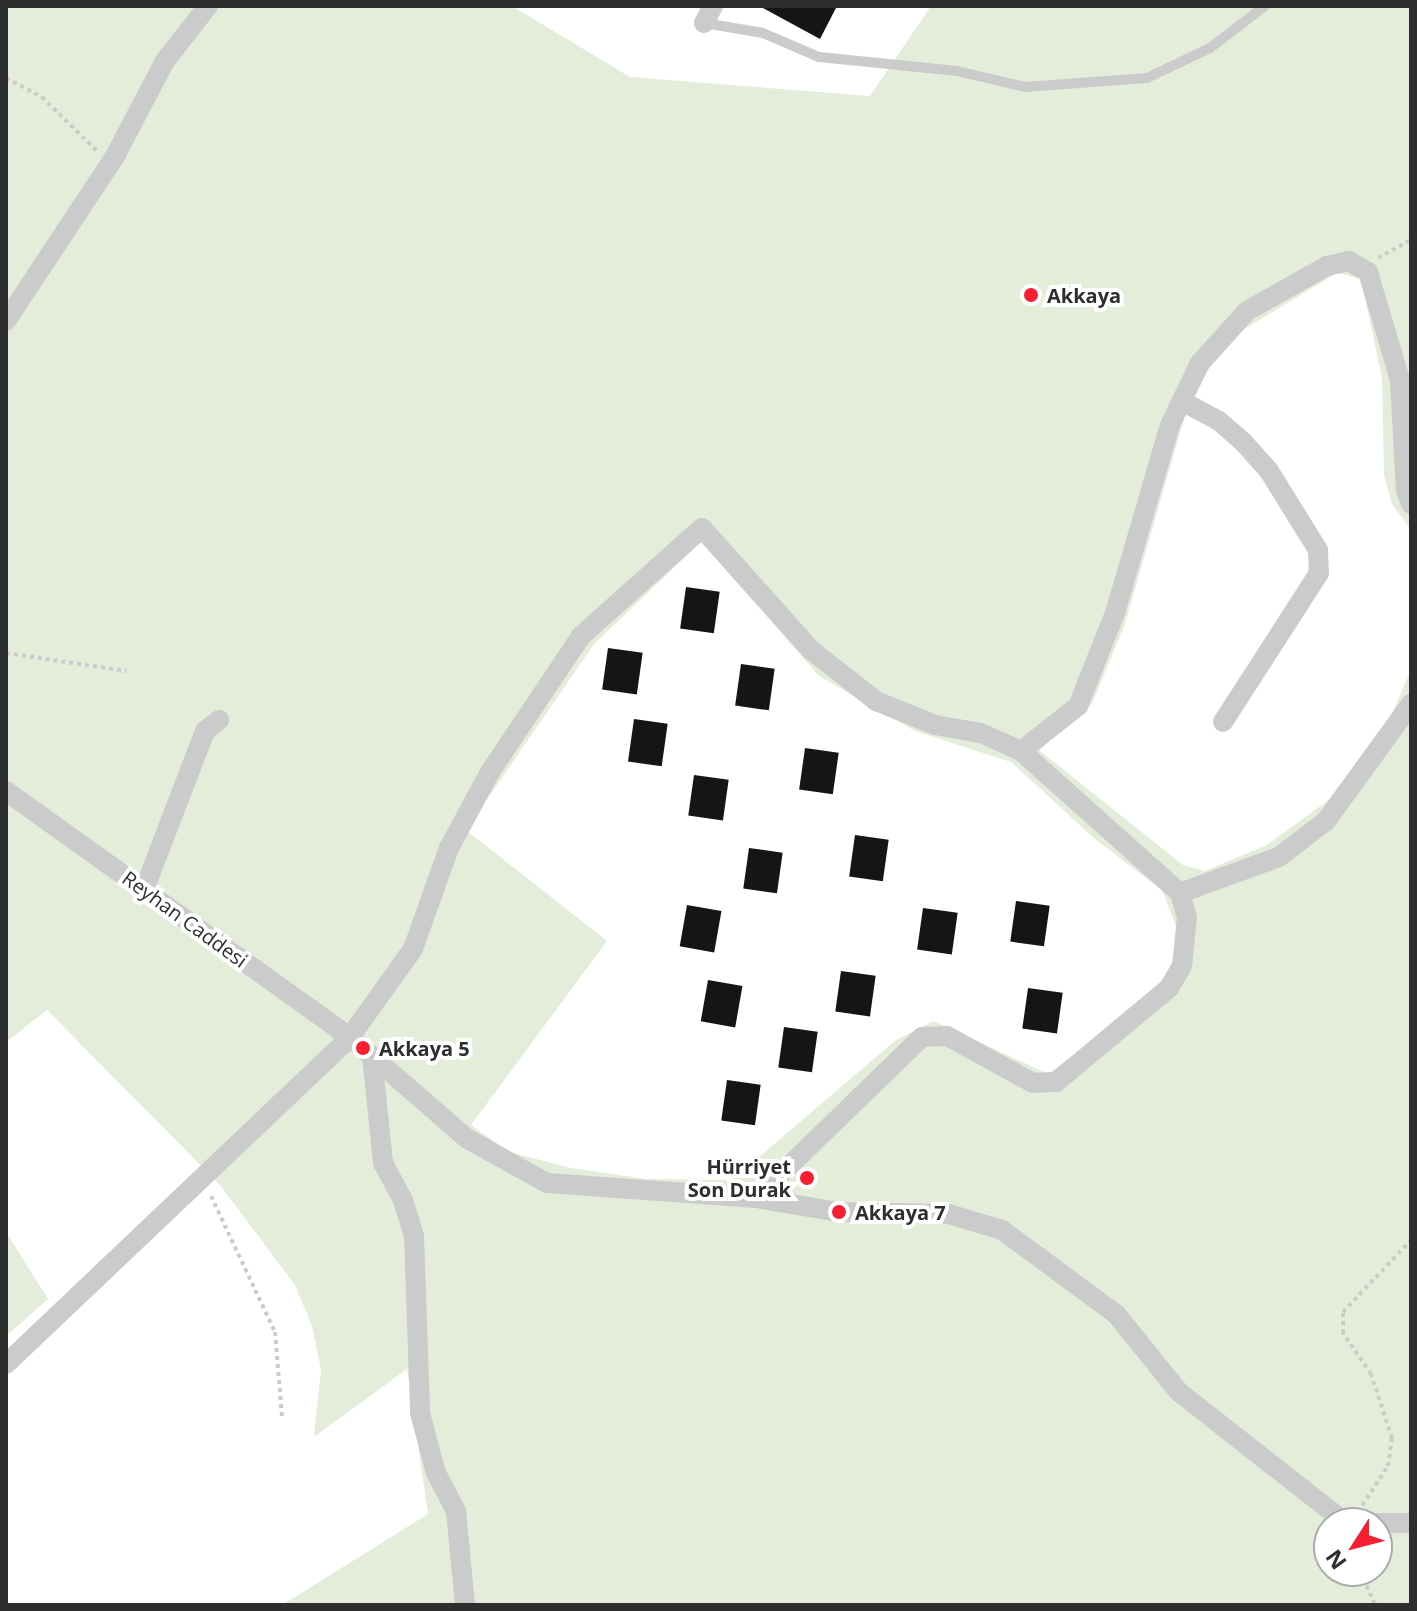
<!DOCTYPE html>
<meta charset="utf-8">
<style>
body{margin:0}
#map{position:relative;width:1417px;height:1611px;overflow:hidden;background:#fff;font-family:"Open Sans",sans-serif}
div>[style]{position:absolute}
.green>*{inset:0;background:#e4edda}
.building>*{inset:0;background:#151515;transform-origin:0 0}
.path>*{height:4px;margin-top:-2px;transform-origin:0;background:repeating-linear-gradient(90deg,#cbcbcb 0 4px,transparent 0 8px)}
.service>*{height:10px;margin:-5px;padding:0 5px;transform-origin:5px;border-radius:5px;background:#cbcbcb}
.minor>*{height:20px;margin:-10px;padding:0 10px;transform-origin:10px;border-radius:10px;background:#cbcbcb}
.dots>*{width:22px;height:22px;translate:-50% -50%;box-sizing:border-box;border:4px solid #fff;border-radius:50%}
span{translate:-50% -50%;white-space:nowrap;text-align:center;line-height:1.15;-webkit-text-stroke:8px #fff;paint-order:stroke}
.poi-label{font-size:20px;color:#2e2e2e;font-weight:700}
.left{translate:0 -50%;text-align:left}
.right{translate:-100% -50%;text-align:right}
.street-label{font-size:20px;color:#2e2e2e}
.frame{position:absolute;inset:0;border:8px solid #2e2e2e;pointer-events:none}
.north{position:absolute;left:1313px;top:1507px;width:80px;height:80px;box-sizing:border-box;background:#fff;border:2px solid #ababab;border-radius:50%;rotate:234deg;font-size:22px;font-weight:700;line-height:32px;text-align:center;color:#2e2e2e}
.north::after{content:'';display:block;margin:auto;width:28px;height:36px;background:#f71e30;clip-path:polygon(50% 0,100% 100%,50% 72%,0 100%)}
</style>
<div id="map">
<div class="green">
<div style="clip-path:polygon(evenodd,6px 6px,512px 6px,630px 77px,870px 96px,931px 6px,1411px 6px,1411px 530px,1392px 504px,1384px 475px,1382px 378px,1361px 279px,1337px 273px,1241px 331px,1202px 376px,1185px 415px,1125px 624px,1092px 704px,1039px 750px,1183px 865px,1205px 871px,1267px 845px,1330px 799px,1390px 718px,1411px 669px,1411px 1605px,282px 1605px,428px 1514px,407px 1369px,314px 1437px,321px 1369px,312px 1326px,295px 1285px,220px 1185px,47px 1010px,6px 1042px,6px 6px,701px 542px,819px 676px,915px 731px,1011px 762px,1096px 840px,1162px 890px,1177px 929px,1175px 956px,1160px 990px,1048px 1074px,934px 1021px,896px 1040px,732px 1180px,646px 1179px,571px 1168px,509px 1152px,471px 1125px,607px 941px,466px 830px,594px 644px,701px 542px,6px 6px,1329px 1523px,1377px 1523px,1377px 1571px,1329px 1571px,1329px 1523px)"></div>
<div style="clip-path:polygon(6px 1232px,48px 1299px,6px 1336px)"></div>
</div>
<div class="building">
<div style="clip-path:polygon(759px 6px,837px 6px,820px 39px)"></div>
<div style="left:686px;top:587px;width:34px;height:42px;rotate:8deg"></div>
<div style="left:608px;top:648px;width:35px;height:42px;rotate:8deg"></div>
<div style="left:741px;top:664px;width:34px;height:42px;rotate:8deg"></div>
<div style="left:634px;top:719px;width:34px;height:43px;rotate:8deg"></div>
<div style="left:805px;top:748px;width:34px;height:42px;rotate:8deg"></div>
<div style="left:694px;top:775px;width:35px;height:41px;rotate:8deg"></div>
<div style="left:855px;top:835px;width:34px;height:42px;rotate:8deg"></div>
<div style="left:749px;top:848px;width:34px;height:41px;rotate:8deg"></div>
<div style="left:1016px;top:901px;width:34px;height:41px;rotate:8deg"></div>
<div style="left:687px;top:905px;width:35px;height:42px;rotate:10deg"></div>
<div style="left:923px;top:908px;width:35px;height:42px;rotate:8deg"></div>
<div style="left:841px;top:971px;width:35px;height:41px;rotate:8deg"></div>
<div style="left:708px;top:980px;width:35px;height:42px;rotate:10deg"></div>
<div style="left:1028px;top:988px;width:35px;height:41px;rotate:8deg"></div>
<div style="left:784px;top:1027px;width:34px;height:41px;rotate:8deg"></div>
<div style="left:727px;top:1080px;width:34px;height:41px;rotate:8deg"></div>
</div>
<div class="path">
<div style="left:6px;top:78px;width:41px;rotate:27.8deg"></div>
<div style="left:42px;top:97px;width:77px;rotate:44.5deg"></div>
<div style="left:1378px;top:258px;width:38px;rotate:-29deg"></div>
<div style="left:6px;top:653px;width:122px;rotate:8.5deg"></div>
<div style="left:211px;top:1196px;width:150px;rotate:64.8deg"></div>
<div style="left:275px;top:1332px;width:86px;rotate:85.3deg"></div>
<div style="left:1358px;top:1512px;width:55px;rotate:-56.9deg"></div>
<div style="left:1388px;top:1466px;width:28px;rotate:-82deg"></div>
<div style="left:1392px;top:1438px;width:67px;rotate:-108.2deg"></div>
<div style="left:1371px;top:1374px;width:50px;rotate:-124.3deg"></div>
<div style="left:1343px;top:1333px;width:21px;rotate:-90deg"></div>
<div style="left:1343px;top:1312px;width:99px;rotate:-46.6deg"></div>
<div style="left:1360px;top:1571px;width:37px;rotate:66deg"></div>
</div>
<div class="service">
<div style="left:704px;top:23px;width:60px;rotate:9.6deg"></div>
<div style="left:763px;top:33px;width:61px;rotate:23.2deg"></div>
<div style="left:819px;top:57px;width:139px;rotate:5.8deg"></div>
<div style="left:957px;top:71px;width:70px;rotate:13.2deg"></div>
<div style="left:1025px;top:87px;width:122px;rotate:-4.2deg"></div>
<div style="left:1147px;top:78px;width:70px;rotate:-25.5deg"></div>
<div style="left:1210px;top:48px;width:69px;rotate:-37.4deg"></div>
</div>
<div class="minor">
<div style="left:704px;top:23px;width:19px;rotate:-62deg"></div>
<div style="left:6px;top:321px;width:196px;rotate:-56.5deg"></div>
<div style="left:114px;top:158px;width:110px;rotate:-62.3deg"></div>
<div style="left:165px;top:61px;width:70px;rotate:-52deg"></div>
<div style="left:1182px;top:401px;width:42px;rotate:28.4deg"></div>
<div style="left:1219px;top:421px;width:33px;rotate:41deg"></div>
<div style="left:1244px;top:443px;width:38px;rotate:48deg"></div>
<div style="left:1269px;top:471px;width:93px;rotate:58.2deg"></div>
<div style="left:1318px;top:550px;width:23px;rotate:88deg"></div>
<div style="left:1319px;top:573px;width:177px;rotate:122.8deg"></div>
<div style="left:1021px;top:751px;width:73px;rotate:-38.3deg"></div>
<div style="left:1078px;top:706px;width:100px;rotate:-68.3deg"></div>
<div style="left:1115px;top:613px;width:196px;rotate:-73.7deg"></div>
<div style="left:1170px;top:425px;width:69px;rotate:-64.2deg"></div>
<div style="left:1200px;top:363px;width:70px;rotate:-47.9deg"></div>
<div style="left:1247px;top:311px;width:92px;rotate:-29.4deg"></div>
<div style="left:1327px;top:266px;width:23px;rotate:-13deg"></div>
<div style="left:1349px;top:261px;width:22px;rotate:30deg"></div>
<div style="left:1368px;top:272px;width:113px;rotate:73.5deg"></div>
<div style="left:1400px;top:380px;width:110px;rotate:86.9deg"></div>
<div style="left:1406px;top:490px;width:15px;rotate:70deg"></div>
<div style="left:6px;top:791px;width:423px;rotate:35.6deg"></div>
<div style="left:350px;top:1037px;width:154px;rotate:41deg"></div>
<div style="left:466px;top:1138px;width:93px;rotate:29.1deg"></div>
<div style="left:547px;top:1183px;width:210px;rotate:4.1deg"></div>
<div style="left:756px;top:1198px;width:84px;rotate:9.6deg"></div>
<div style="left:839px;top:1212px;width:110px;rotate:1deg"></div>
<div style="left:949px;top:1214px;width:55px;rotate:16.8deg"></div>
<div style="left:1002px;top:1230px;width:142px;rotate:36.4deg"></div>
<div style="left:1116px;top:1314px;width:100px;rotate:51.1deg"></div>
<div style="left:1179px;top:1392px;width:212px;rotate:38.1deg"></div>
<div style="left:144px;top:890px;width:170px;rotate:-69deg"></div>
<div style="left:205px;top:731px;width:18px;rotate:-38deg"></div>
<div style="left:1180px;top:893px;width:105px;rotate:-20deg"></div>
<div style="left:1279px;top:857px;width:59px;rotate:-37.5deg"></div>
<div style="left:1326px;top:821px;width:145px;rotate:-54deg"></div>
<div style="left:372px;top:1056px;width:108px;rotate:84.1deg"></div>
<div style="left:383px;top:1163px;width:42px;rotate:61.6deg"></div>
<div style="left:403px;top:1200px;width:39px;rotate:73deg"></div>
<div style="left:414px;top:1237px;width:176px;rotate:88deg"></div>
<div style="left:420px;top:1413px;width:62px;rotate:75.1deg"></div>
<div style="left:436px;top:1473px;width:43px;rotate:62.2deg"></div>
<div style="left:456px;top:1511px;width:94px;rotate:84.5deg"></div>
<div style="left:6px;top:1364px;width:475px;rotate:-43.5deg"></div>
<div style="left:350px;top:1037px;width:108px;rotate:-54.4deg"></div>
<div style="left:413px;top:949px;width:107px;rotate:-70.4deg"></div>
<div style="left:449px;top:848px;width:86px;rotate:-61.7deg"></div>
<div style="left:490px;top:772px;width:164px;rotate:-56.2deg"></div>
<div style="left:581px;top:636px;width:162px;rotate:-41.8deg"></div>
<div style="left:702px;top:528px;width:164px;rotate:48.2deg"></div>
<div style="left:811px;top:650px;width:83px;rotate:38.1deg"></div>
<div style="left:876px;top:701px;width:64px;rotate:22.1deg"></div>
<div style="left:935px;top:725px;width:47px;rotate:9.9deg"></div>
<div style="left:981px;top:733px;width:44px;rotate:24.2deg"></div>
<div style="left:1021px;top:751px;width:213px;rotate:41.8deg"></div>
<div style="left:1180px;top:893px;width:25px;rotate:74deg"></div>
<div style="left:1187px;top:917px;width:49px;rotate:95.8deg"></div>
<div style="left:1182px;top:966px;width:26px;rotate:121deg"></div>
<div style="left:1169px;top:988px;width:147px;rotate:140.2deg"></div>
<div style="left:1056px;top:1082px;width:23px;rotate:178deg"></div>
<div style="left:1033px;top:1083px;width:98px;rotate:-151.3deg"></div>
<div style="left:947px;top:1036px;width:25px;rotate:178deg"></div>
<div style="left:922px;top:1037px;width:231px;rotate:135.9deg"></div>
<div style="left:1377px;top:1523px;width:34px"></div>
</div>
<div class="dots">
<div style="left:1031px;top:295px;background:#f71e30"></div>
<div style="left:363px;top:1048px;background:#f71e30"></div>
<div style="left:807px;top:1178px;background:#f71e30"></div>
<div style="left:839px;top:1212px;background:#f71e30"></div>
</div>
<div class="poi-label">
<span class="left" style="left:1047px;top:295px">Akkaya</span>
<span class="left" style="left:379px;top:1048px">Akkaya 5</span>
<span class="right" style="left:791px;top:1178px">Hürriyet<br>Son Durak</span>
<span class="left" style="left:855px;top:1212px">Akkaya 7</span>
</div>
<div class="street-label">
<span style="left:185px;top:919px;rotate:36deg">Reyhan Caddesi</span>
</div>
<div class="frame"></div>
<div class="north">N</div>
</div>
